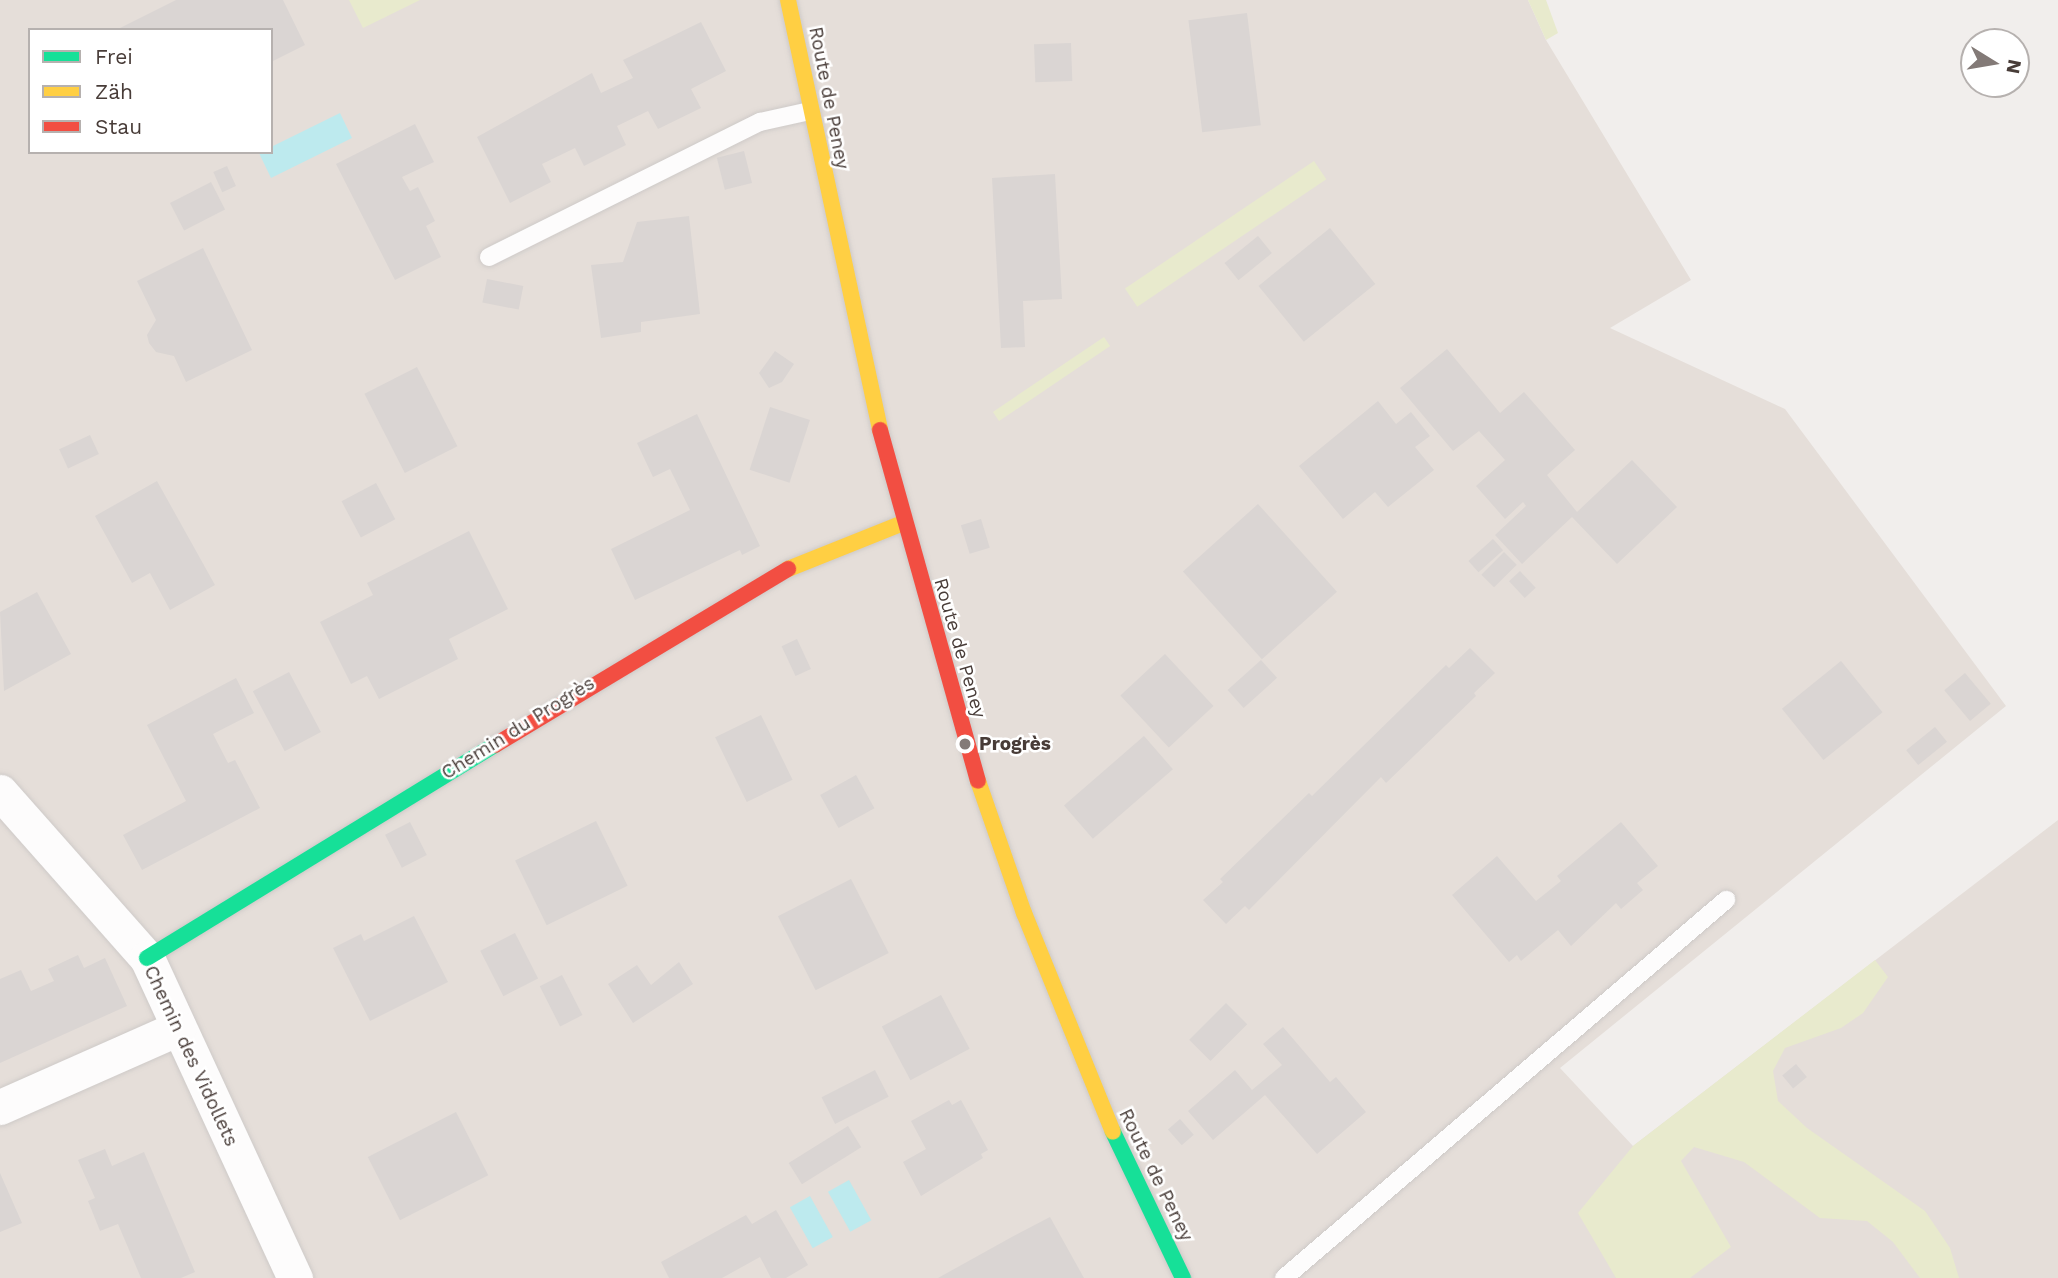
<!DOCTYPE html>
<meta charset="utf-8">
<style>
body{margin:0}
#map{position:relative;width:2058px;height:1278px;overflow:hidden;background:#f1eeec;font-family:"Work Sans",sans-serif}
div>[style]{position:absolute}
.residential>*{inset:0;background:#e5ded9}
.green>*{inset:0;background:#e8eacd;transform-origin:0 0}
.water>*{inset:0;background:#bdeaee;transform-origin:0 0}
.building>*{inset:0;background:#dad5d3;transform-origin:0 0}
.roads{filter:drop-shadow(0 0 2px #cecac8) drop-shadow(0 0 2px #cecac8)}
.lane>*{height:18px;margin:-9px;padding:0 9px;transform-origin:9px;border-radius:9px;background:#fdfcfc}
.street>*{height:35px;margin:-17.5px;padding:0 17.5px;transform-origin:17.5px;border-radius:17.5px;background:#fdfcfc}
.fast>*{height:16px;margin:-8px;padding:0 8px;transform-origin:8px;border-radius:8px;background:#16e098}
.slow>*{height:16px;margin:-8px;padding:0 8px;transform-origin:8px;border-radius:8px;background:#ffcf43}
.jam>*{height:16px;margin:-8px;padding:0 8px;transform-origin:8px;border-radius:8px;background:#f24e42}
.dots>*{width:19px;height:19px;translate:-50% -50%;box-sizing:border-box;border:4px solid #fff;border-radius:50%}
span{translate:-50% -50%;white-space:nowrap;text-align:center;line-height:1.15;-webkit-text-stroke:5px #fff;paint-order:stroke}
.street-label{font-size:19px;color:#483c38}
.poi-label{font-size:19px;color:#483c38;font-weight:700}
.left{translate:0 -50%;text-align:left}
.legend{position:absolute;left:28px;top:28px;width:245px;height:126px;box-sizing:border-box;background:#fff;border:2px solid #b6b1af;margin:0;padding:9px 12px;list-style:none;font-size:21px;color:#483c38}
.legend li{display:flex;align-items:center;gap:14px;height:35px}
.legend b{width:35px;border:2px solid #b6b1af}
.north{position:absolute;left:1960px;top:28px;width:70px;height:70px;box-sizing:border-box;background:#fff;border:2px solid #b6b1af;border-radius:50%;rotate:101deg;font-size:19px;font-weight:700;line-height:28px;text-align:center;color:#483c38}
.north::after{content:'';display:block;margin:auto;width:24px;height:32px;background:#837a77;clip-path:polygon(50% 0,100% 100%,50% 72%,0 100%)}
</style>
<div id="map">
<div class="residential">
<div style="clip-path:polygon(evenodd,0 0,1528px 0,1546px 40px,1691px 280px,1610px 328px,1785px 409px,2006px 706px,1560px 1068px,1633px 1146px,2058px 820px,2058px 1278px,0 1278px,0 0,30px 30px,271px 30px,271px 152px,30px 152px,30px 30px)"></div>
</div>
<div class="green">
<div style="clip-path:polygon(349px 0,420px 0,363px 28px)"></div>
<div style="clip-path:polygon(1528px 0,1546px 0,1558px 33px,1546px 40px)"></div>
<div style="left:1314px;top:161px;width:22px;height:228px;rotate:56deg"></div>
<div style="left:1104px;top:337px;width:11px;height:134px;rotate:56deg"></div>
<div style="clip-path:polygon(1875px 960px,1888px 977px,1863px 1013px,1841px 1028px,1785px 1048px,1773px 1071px,1778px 1101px,1807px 1128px,1925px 1211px,1950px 1248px,1959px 1278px,1920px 1278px,1893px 1242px,1867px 1221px,1820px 1218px,1744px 1162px,1694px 1147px,1681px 1161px,1731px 1247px,1690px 1278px,1616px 1278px,1578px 1213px,1633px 1146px)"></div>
</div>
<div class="water">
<div style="clip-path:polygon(340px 113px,352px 138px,271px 178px,259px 153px,271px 152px,271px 147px)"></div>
<div style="left:849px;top:1180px;width:46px;height:24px;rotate:61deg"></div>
<div style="left:810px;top:1196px;width:47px;height:23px;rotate:61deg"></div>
</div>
<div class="building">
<div style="clip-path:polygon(176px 0,283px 0,305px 45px,271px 62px,271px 30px,116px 30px)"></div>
<div style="left:1247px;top:13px;width:113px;height:59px;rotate:83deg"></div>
<div style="clip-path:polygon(701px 22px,726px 71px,691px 89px,701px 108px,658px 129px,648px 111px,617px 126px,626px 145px,584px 166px,575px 148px,542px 164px,551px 182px,510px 203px,477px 137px,592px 73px,601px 93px,633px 78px,623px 60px)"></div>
<div style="left:1071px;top:43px;width:38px;height:37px;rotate:88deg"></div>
<div style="clip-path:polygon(415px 124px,434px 162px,402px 177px,410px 191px,418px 187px,435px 221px,426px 226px,441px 257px,395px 280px,336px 164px)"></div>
<div style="left:744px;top:151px;width:33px;height:28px;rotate:76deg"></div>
<div style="left:227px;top:166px;width:22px;height:15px;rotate:66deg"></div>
<div style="clip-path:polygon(1055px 174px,1062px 299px,1023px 301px,1025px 347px,1001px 348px,992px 178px)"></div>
<div style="left:211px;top:182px;width:31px;height:46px;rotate:63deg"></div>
<div style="clip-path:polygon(689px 216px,700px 314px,641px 322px,641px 332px,601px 338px,591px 265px,623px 262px,637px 222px)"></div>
<div style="left:1330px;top:228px;width:72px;height:92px;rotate:51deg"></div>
<div style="left:1258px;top:236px;width:22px;height:43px;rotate:51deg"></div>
<div style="clip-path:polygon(203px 248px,252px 350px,186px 382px,174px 356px,156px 352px,149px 343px,147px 335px,156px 320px,137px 281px)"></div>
<div style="left:487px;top:279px;width:37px;height:24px;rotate:11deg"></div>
<div style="clip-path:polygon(1447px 349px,1500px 413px,1524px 392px,1575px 450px,1547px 475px,1577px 512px,1632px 460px,1677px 507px,1617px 564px,1572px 517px,1522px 564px,1495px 535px,1526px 506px,1523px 502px,1505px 519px,1476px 486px,1505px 460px,1479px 431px,1453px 451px,1400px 388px)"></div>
<div style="clip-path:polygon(775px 351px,794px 364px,782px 382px,769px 388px,759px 373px)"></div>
<div style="left:417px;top:367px;width:89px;height:59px;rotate:63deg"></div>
<div style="clip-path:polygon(1378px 401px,1396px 424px,1411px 412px,1430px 436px,1415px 447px,1434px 470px,1388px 507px,1375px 492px,1343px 519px,1299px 466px)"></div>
<div style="left:770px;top:407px;width:42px;height:66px;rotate:18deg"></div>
<div style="clip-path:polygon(697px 414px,760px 546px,742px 555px,740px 550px,635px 600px,611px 549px,690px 510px,670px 469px,653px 477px,637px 443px)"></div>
<div style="left:90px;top:435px;width:21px;height:34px;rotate:65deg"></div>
<div style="clip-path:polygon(157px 481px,215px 585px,170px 610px,150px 573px,132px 583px,95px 516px)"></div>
<div style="left:376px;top:483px;width:41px;height:39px;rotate:62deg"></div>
<div style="left:1258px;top:504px;width:118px;height:101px;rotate:48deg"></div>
<div style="left:981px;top:519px;width:30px;height:21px;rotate:73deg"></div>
<div style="clip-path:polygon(469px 531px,508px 609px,449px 639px,458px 659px,379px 699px,367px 676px,351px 684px,320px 622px,373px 595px,367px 583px)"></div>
<div style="left:1493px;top:539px;width:15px;height:33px;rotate:48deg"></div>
<div style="left:1504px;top:552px;width:18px;height:32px;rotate:45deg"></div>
<div style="left:1520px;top:571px;width:23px;height:15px;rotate:47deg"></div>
<div style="clip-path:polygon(37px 592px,71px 654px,4px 691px,0 612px)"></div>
<div style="left:797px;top:639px;width:33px;height:17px;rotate:65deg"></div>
<div style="clip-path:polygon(1470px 648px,1495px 673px,1474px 693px,1476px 696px,1386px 783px,1381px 777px,1249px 910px,1245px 906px,1226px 924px,1203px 900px,1223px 882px,1220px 879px,1309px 793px,1312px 796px,1446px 665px,1449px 668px)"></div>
<div style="left:1165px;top:654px;width:71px;height:61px;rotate:47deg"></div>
<div style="left:1261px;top:660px;width:24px;height:45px;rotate:48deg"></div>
<div style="left:1841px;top:661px;width:66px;height:76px;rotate:51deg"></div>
<div style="left:289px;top:672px;width:68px;height:41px;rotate:62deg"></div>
<div style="left:1965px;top:673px;width:40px;height:27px;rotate:50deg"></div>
<div style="clip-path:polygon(236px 678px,254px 713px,213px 734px,228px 763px,235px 760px,260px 808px,142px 870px,123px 835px,186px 801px,147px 725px)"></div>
<div style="left:761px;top:715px;width:72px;height:51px;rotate:64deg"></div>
<div style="left:1935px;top:727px;width:19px;height:37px;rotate:51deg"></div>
<div style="left:1144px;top:736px;width:44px;height:106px;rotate:49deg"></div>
<div style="left:856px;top:775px;width:38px;height:41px;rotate:61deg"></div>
<div style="left:596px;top:821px;width:72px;height:90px;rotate:64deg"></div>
<div style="left:410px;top:822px;width:37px;height:28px;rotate:63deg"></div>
<div style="clip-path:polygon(1621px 822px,1658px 866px,1637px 883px,1643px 890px,1621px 909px,1616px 903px,1571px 946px,1558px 930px,1521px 961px,1517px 955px,1509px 962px,1452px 895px,1497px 856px,1536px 901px,1561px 881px,1557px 876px)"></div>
<div style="left:851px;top:879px;width:83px;height:82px;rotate:63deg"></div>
<div style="clip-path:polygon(414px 916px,448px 982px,370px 1021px,333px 948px,361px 934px,364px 941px)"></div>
<div style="left:515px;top:933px;width:51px;height:39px;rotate:63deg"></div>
<div style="clip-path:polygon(78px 955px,84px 968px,105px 958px,127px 1006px,0 1063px,0 979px,21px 970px,31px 991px,54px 981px,48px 969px)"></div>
<div style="clip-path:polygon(679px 962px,693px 984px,633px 1023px,608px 984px,637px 965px,651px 985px)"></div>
<div style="left:562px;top:975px;width:45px;height:25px;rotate:63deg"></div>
<div style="left:941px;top:995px;width:61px;height:67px;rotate:62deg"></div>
<div style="left:1226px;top:1003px;width:30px;height:52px;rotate:45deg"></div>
<div style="clip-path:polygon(1283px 1027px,1330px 1082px,1336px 1077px,1366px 1112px,1317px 1154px,1265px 1095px,1213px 1140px,1188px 1111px,1235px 1070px,1252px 1090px,1282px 1065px,1263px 1044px)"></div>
<div style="left:1796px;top:1064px;width:17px;height:18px;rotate:50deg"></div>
<div style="left:875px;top:1070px;width:30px;height:60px;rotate:63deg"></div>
<div style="clip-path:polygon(949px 1100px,952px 1105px,961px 1100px,988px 1150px,981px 1154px,983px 1158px,921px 1196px,903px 1162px,926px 1149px,911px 1121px)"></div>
<div style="left:456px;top:1112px;width:71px;height:99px;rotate:63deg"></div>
<div style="left:1180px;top:1119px;width:21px;height:16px;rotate:49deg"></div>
<div style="left:848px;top:1126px;width:25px;height:70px;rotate:58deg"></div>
<div style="clip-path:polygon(105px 1149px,112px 1166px,144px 1152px,195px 1272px,181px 1278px,141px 1278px,118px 1224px,100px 1231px,88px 1201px,95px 1198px,78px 1160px)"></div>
<div style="clip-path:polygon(0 1173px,22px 1223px,0 1232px)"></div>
<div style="clip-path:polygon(776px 1210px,808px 1265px,786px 1278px,771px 1278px,760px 1257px,722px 1278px,669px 1278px,661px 1262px,746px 1215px,752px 1224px)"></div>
<div style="clip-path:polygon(1050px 1217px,1084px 1278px,938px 1278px,1010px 1238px)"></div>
</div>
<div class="roads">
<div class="lane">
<div style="left:489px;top:257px;width:303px;rotate:-26.5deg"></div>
<div style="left:760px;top:122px;width:51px;rotate:-12.4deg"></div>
<div style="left:1284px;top:1278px;width:582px;rotate:-40.54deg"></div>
</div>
<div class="street">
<div style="left:0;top:792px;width:222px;rotate:48.5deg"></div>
<div style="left:147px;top:958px;width:353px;rotate:65.2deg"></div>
<div style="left:0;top:1107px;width:195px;rotate:-23.9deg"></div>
</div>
<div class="fast">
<div style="left:147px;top:958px;width:408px;rotate:-31.5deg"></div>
<div style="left:1113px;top:1132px;width:162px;rotate:64.4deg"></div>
</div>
<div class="slow">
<div style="left:788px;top:0;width:440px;rotate:77.9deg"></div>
<div style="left:788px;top:569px;width:124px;rotate:-21.8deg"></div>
<div style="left:978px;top:781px;width:140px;rotate:70.8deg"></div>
<div style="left:1024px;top:913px;width:236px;rotate:67.9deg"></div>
</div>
<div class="jam">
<div style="left:880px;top:430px;width:364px;rotate:74.4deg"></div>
<div style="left:495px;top:745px;width:342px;rotate:-31deg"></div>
</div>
</div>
<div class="dots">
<div style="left:965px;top:744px;background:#837a77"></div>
</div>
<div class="street-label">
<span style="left:829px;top:98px;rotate:79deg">Route de Peney</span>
<span style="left:960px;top:648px;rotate:74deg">Route de Peney</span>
<span style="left:518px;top:728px;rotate:-32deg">Chemin du Progrès</span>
<span style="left:191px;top:1056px;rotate:65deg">Chemin des Vidollets</span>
<span style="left:1156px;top:1175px;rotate:64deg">Route de Peney</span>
</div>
<div class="poi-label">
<span class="left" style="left:979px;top:744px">Progrès</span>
</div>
<ul class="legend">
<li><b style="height:9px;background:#16e098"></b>Frei</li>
<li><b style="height:9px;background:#ffcf43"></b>Zäh</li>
<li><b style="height:9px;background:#f24e42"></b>Stau</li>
</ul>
<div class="north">N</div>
</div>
